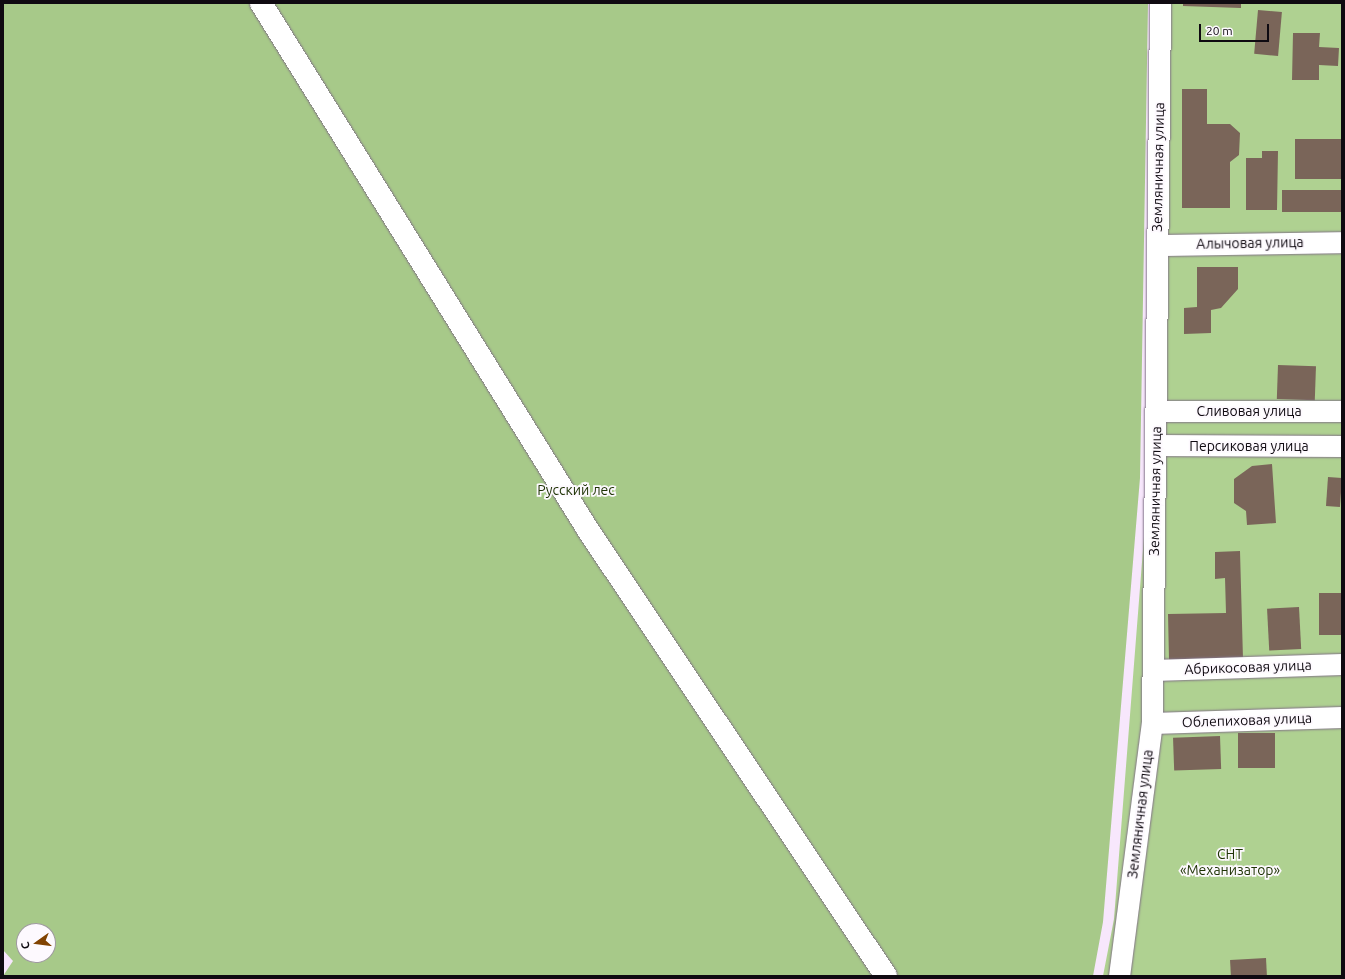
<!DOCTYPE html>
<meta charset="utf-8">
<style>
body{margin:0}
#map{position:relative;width:1345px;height:979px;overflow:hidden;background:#f7e7fc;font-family:Ubuntu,sans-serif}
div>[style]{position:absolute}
.green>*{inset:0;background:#afd191}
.forest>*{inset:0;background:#a7c989}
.building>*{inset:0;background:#7a6559;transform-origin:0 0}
.roads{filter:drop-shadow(0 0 1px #817386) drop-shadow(0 0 1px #817386)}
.street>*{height:21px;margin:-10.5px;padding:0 10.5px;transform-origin:10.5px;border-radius:10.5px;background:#fff}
.secondary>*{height:22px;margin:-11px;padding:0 11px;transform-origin:11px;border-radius:11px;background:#fff}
span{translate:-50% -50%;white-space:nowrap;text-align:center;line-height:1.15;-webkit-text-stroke:3.5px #fdf9fe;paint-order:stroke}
.street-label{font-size:14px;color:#0f0a11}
.park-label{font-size:14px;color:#1e3304}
.frame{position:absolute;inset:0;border:4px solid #0f0a11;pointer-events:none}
.north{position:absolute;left:16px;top:923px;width:40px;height:40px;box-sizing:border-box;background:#fdf9fe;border:1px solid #9e999f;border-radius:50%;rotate:256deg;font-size:11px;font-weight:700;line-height:16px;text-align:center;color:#0f0a11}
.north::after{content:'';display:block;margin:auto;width:14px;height:18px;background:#814302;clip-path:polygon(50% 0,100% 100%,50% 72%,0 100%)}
.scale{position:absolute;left:1199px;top:24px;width:70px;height:18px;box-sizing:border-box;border:2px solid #0f0a11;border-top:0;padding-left:5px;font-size:12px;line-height:14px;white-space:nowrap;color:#0f0a11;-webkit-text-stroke:3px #fdf9fe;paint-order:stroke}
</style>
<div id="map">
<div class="green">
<div style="clip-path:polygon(1153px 3px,1342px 3px,1342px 976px,1103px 976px,1114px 919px,1149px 473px)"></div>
</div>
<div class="forest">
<div style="clip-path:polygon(evenodd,3px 3px,1148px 3px,1140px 478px,1103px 922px,1093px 976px,3px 976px,13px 961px,3px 950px,3px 3px,24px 931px,48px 931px,48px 955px,24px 955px,24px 931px)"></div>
</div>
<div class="building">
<div style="clip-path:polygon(1183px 3px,1241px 3px,1241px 8px,1183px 6px)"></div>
<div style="left:1258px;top:10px;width:24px;height:44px;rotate:5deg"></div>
<div style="clip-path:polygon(1293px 33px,1320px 33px,1319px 47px,1339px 48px,1338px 66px,1319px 65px,1319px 80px,1292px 80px)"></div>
<div style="clip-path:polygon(1182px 89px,1207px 89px,1207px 124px,1230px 124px,1240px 133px,1239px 155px,1230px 162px,1230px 208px,1182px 208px)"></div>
<div style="left:1342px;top:139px;width:40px;height:47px;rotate:90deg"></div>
<div style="clip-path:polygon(1262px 151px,1278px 151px,1277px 210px,1246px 210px,1246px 158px,1262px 158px)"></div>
<div style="left:1282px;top:190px;width:60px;height:22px"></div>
<div style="clip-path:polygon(1197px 267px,1238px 267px,1238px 289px,1221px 308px,1211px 310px,1211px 333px,1184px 334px,1184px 308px,1197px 307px)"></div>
<div style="left:1278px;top:365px;width:38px;height:34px;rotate:2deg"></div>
<div style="clip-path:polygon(1272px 464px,1276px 523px,1247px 525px,1246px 511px,1234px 503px,1234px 479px,1252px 466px)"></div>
<div style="left:1328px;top:477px;width:14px;height:29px;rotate:4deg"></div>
<div style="clip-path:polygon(1240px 551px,1243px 659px,1169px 660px,1168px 614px,1226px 613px,1225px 578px,1215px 579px,1215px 552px)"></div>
<div style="left:1319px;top:593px;width:23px;height:42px"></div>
<div style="left:1299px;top:607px;width:42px;height:32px;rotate:87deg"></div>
<div style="left:1238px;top:733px;width:37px;height:35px"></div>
<div style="left:1220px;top:736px;width:33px;height:47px;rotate:88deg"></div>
<div style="left:1266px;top:958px;width:18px;height:36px;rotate:87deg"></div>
</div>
<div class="roads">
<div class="street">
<div style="left:1158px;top:245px;width:184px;rotate:-0.9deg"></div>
<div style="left:1156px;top:411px;width:186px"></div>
<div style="left:1155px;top:445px;width:187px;rotate:0.3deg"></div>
<div style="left:1153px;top:670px;width:189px;rotate:-1.8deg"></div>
<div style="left:1152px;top:723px;width:190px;rotate:-1.8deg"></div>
<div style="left:1119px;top:976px;width:255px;rotate:-82.6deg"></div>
<div style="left:1152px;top:723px;width:720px;rotate:-89.36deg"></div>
</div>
<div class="secondary">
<div style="left:261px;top:3px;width:620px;rotate:58.18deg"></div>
<div style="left:588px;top:530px;width:536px;rotate:56.25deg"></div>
</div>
</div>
<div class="street-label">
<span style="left:1158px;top:167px;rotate:-89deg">Земляничная улица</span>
<span style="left:1250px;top:243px;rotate:-1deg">Алычовая улица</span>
<span style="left:1249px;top:411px">Сливовая улица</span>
<span style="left:1249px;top:446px">Персиковая улица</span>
<span style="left:1155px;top:491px;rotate:-89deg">Земляничная улица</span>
<span style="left:1248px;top:667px;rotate:-2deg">Абрикосовая улица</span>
<span style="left:1247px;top:720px;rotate:-2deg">Облепиховая улица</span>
<span style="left:1140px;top:814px;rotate:-83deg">Земляничная улица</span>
</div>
<div class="park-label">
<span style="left:576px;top:490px">Русский лес</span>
<span style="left:1230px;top:862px">СНТ<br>«Механизатор»</span>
</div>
<div class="frame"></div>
<div class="north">С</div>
<div class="scale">20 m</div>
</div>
